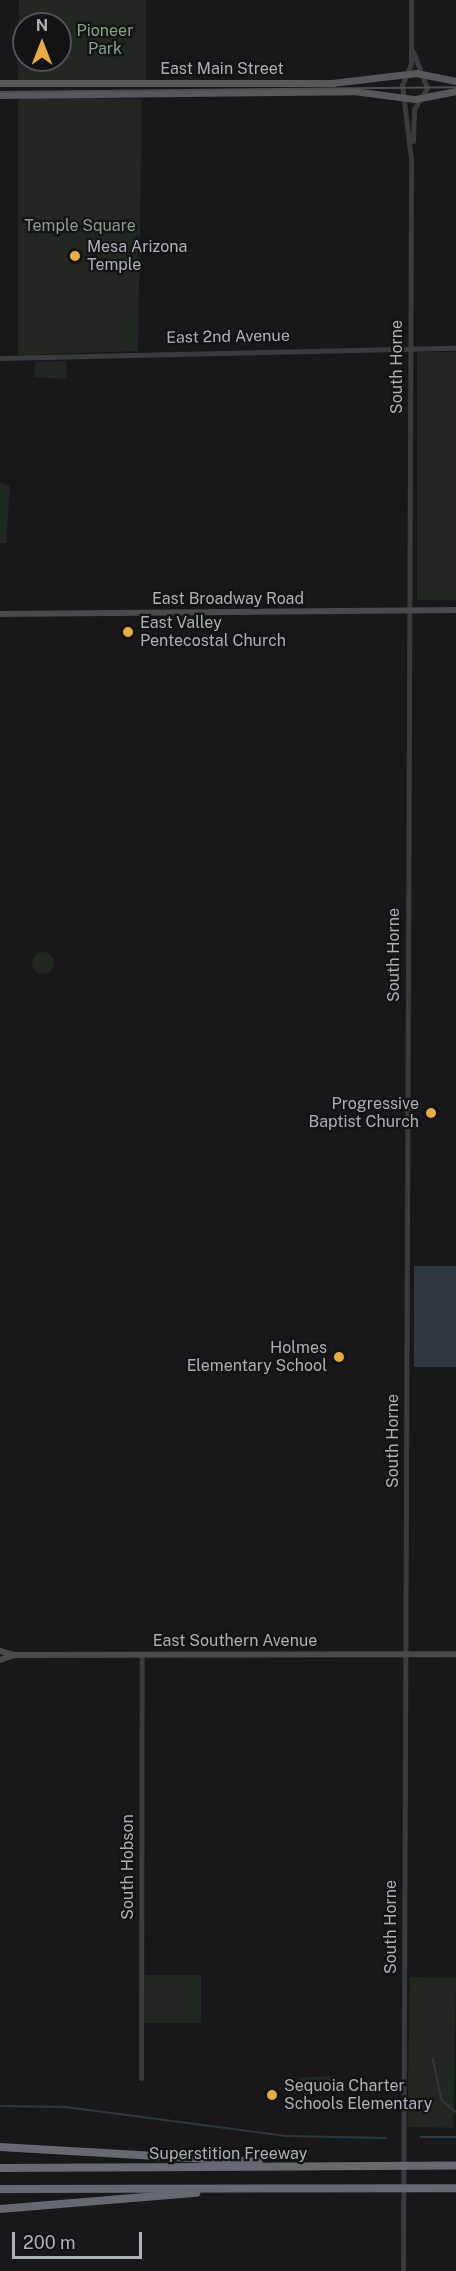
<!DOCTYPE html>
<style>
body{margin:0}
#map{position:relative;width:456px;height:2271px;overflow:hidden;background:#18181a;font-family:"Public Sans",sans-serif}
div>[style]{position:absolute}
.green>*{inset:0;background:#202821;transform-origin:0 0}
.round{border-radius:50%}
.water>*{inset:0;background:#2f383e;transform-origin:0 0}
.stream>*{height:1.5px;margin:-0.75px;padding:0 0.75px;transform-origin:0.75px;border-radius:0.75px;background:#2f383e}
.tertiary>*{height:5px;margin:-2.5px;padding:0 2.5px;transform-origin:2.5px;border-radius:2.5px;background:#393b3f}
.secondary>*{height:6px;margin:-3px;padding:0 3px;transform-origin:3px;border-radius:3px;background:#484a4f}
.primary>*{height:7px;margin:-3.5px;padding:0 3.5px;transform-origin:3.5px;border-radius:3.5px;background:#56585e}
.motorway>*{height:8px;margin:-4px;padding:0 4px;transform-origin:4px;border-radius:4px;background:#666970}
.tram>*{height:1.5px;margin:-0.75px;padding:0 0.75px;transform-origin:0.75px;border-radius:0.75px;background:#4d4f54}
.dots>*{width:16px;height:16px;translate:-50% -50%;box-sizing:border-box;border:3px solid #131315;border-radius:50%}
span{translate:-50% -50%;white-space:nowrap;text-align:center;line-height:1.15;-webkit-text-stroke:4.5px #131315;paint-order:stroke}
.park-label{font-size:16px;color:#83a384}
.street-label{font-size:16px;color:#abb0b9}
.poi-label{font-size:16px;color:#abb0b9}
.left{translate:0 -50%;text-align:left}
.right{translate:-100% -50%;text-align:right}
.north{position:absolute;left:12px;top:12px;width:60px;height:60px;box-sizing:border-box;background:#131315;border:2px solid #505257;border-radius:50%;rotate:0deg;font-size:16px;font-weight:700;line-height:24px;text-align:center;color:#abb0b9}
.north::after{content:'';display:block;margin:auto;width:21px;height:27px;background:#eaab40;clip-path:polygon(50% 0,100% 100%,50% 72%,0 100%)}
.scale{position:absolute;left:12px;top:2232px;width:130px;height:27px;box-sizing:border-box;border:3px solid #abb0b9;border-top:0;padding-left:8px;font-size:18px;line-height:21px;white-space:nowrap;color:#abb0b9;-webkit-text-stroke:4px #131315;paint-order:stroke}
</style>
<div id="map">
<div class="green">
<div style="clip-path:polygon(evenodd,19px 0,146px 0,146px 83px,18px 83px,19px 0,24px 24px,60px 24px,60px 60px,24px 60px,24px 24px)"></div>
<div style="clip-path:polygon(23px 97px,142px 99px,138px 351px,18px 355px,18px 101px)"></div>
<div style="left:417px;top:352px;width:39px;height:248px"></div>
<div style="clip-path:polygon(66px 361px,67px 379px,34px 377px,35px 362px)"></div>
<div style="clip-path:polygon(0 482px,10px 486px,6px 543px,0 543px)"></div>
<div class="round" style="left:32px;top:952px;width:22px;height:22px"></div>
<div style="left:142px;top:1975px;width:59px;height:48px"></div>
<div style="left:410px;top:1977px;width:46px;height:150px;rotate:1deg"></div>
<div style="clip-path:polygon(331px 2076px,331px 2093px,298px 2092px,298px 2078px)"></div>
</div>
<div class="water">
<div style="left:414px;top:1266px;width:42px;height:101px"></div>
</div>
<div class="stream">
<div style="left:433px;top:2058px;width:43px;rotate:77.9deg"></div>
<div style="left:442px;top:2100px;width:18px;rotate:41deg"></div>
<div style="left:0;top:2106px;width:66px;rotate:0.9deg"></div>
<div style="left:66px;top:2107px;width:223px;rotate:7.5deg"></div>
<div style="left:287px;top:2136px;width:99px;rotate:1.2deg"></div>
<div style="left:421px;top:2137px;width:35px"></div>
</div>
<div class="tertiary">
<div style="left:413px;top:141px;width:32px;rotate:-88deg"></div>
<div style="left:414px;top:109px;width:25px;rotate:-58deg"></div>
<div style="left:427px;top:88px;width:39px;rotate:-111deg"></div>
<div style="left:0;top:358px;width:456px;rotate:-1.3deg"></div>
<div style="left:141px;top:2078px;width:423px;rotate:-89.9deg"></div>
<div style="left:403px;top:2271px;width:2112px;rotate:-89.78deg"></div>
<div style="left:411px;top:159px;width:75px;rotate:-96.9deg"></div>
<div style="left:402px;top:85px;width:23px;rotate:-67deg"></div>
<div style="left:411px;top:64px;width:64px;rotate:-90deg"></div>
</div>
<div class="secondary">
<div style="left:0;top:614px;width:456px;rotate:-0.5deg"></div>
<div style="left:0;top:1651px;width:15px;rotate:16deg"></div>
<div style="left:14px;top:1655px;width:442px;rotate:-0.1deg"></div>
<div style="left:0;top:1660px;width:15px;rotate:-20deg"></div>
</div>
<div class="primary">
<div style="left:0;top:83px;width:332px"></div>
<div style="left:332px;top:83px;width:85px;rotate:-6.8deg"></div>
<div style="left:416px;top:73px;width:41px;rotate:11.3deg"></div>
<div style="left:0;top:95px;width:353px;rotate:-0.6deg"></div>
<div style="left:353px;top:91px;width:63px;rotate:7.4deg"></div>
<div style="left:415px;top:99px;width:42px;rotate:-11deg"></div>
</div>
<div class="motorway">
<div style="left:0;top:2147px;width:259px;rotate:3.3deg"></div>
<div style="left:0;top:2168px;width:456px;rotate:-0.3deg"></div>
<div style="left:0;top:2189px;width:456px;rotate:-0.1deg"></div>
<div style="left:0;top:2209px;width:197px;rotate:-4.7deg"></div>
</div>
<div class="tram">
<div style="left:0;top:92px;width:456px;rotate:-0.6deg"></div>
</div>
<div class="dots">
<div style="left:75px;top:256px;background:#eaab40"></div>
<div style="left:128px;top:632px;background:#eaab40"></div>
<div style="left:431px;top:1113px;background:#eaab40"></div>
<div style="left:339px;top:1357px;background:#eaab40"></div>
<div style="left:272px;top:2095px;background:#eaab40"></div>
</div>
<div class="park-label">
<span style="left:105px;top:40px">Pioneer<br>Park</span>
<span style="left:80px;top:226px">Temple Square</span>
</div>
<div class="street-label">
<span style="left:222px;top:69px">East Main Street</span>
<span style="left:228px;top:337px;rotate:-1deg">East 2nd Avenue</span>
<span style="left:397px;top:367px;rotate:-90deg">South Horne</span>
<span style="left:228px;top:599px">East Broadway Road</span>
<span style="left:394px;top:955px;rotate:-90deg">South Horne</span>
<span style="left:393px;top:1441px;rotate:-90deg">South Horne</span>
<span style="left:235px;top:1641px">East Southern Avenue</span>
<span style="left:128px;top:1867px;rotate:-90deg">South Hobson</span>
<span style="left:391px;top:1927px;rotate:-90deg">South Horne</span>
<span style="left:228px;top:2154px">Superstition Freeway</span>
</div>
<div class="poi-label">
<span class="left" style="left:87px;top:256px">Mesa Arizona<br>Temple</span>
<span class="left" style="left:140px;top:632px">East Valley<br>Pentecostal Church</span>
<span class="right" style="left:419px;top:1113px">Progressive<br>Baptist Church</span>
<span class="right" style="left:327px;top:1357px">Holmes<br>Elementary School</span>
<span class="left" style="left:284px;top:2095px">Sequoia Charter<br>Schools Elementary</span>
</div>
<div class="north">N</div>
<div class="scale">200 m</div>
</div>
